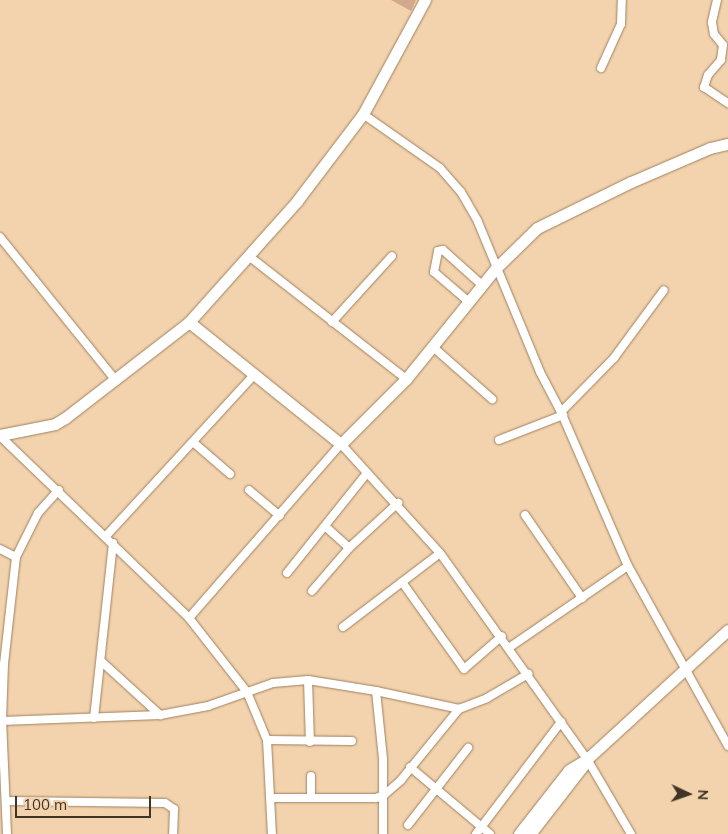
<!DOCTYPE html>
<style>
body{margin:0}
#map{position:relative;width:728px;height:834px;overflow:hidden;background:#f3d3ae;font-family:Mulish,sans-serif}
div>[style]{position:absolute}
.building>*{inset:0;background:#d2a88f}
.roads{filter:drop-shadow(0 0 1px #9f815e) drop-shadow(0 0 1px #9f815e)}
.street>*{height:8px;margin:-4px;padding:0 4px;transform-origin:4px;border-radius:4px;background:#fff}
.secondary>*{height:11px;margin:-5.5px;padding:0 5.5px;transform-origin:5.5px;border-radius:5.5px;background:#fff}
span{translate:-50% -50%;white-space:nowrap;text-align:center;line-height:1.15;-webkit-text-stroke:4px #f3d3ae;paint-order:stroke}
.north{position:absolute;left:663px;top:769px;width:50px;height:50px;-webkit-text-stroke:4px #f3d3ae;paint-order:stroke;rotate:93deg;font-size:14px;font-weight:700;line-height:20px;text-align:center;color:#403425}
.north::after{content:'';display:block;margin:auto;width:18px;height:22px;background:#403425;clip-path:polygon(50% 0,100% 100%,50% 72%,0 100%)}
.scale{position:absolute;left:15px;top:796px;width:136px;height:22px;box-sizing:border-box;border:2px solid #403425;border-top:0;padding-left:6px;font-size:15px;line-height:18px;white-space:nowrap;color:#403425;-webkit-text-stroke:4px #f3d3ae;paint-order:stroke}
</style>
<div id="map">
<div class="building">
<div style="clip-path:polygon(391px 0,416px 0,411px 11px)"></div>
</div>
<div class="roads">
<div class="street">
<div style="left:717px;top:0;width:23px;rotate:103deg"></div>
<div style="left:712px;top:22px;width:12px;rotate:81deg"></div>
<div style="left:714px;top:34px;width:14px;rotate:51deg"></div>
<div style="left:723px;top:45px;width:15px;rotate:98deg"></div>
<div style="left:721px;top:60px;width:20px;rotate:131deg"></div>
<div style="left:708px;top:75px;width:13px;rotate:108deg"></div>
<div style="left:704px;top:87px;width:29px;rotate:34deg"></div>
<div style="left:601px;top:68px;width:48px;rotate:-65.6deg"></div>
<div style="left:621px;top:24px;width:24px;rotate:-88deg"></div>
<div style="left:363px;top:114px;width:94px;rotate:35deg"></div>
<div style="left:440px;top:168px;width:32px;rotate:49deg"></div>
<div style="left:461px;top:192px;width:34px;rotate:60deg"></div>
<div style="left:478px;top:222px;width:162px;rotate:67.5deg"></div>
<div style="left:540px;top:372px;width:45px;rotate:62.3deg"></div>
<div style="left:561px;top:412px;width:168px;rotate:66.5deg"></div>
<div style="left:628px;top:566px;width:206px;rotate:60.9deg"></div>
<div style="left:0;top:237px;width:185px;rotate:51.1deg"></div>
<div style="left:250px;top:257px;width:198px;rotate:38deg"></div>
<div style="left:469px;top:302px;width:46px;rotate:-139.4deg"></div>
<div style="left:434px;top:272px;width:21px;rotate:-79deg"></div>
<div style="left:438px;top:251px;width:5px;rotate:-11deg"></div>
<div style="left:443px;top:250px;width:52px;rotate:41.9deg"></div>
<div style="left:332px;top:322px;width:89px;rotate:-47.7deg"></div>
<div style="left:433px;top:347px;width:79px;rotate:41.4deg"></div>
<div style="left:561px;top:412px;width:76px;rotate:-45.5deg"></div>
<div style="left:614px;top:358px;width:84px;rotate:-53.7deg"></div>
<div style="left:0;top:436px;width:262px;rotate:43.9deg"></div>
<div style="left:189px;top:618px;width:94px;rotate:51.9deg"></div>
<div style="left:247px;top:692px;width:52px;rotate:67.4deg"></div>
<div style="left:267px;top:740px;width:94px;rotate:87deg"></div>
<div style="left:499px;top:440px;width:69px;rotate:-21.3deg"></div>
<div style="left:193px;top:442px;width:49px;rotate:40.9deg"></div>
<div style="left:249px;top:490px;width:40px;rotate:40deg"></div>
<div style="left:525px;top:515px;width:101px;rotate:55.5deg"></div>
<div style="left:326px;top:527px;width:31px;rotate:42deg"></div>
<div style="left:106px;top:536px;width:220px;rotate:-47.4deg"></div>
<div style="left:0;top:549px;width:18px;rotate:27deg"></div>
<div style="left:287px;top:573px;width:128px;rotate:-51.3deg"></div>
<div style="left:402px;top:582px;width:107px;rotate:54.5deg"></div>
<div style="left:464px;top:669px;width:50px;rotate:-41deg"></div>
<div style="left:312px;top:591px;width:57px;rotate:-49.3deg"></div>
<div style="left:349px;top:548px;width:67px;rotate:-42.6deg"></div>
<div style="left:189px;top:618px;width:231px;rotate:-48.9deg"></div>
<div style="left:341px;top:444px;width:147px;rotate:47.8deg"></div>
<div style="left:440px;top:553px;width:253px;rotate:54.5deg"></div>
<div style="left:587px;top:759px;width:87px;rotate:59.6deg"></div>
<div style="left:343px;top:627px;width:122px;rotate:-37.3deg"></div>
<div style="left:510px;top:647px;width:143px;rotate:-34.5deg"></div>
<div style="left:102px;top:662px;width:79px;rotate:42.4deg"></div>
<div style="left:308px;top:680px;width:62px;rotate:88.2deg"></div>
<div style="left:376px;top:691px;width:68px;rotate:84.1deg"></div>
<div style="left:383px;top:759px;width:75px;rotate:90deg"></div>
<div style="left:94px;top:718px;width:176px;rotate:-83.8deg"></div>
<div style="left:2px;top:721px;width:158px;rotate:-2.2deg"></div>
<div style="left:160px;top:715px;width:49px;rotate:-10.6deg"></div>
<div style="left:208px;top:706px;width:69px;rotate:-19.5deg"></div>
<div style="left:273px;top:683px;width:35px;rotate:-5deg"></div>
<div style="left:308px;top:680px;width:69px;rotate:9.2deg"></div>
<div style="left:376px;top:691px;width:85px;rotate:12.2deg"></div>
<div style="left:459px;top:709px;width:30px;rotate:-21deg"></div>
<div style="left:487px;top:698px;width:48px;rotate:-30.3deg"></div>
<div style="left:267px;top:740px;width:85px;rotate:0.7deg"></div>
<div style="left:410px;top:767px;width:104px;rotate:39.9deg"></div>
<div style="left:311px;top:776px;width:21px;rotate:90deg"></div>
<div style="left:271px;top:798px;width:105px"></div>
<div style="left:376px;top:798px;width:9px;rotate:-21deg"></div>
<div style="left:384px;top:795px;width:23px;rotate:-41deg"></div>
<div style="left:401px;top:780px;width:92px;rotate:-50.8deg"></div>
<div style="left:7px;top:801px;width:158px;rotate:0.7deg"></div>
<div style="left:165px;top:803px;width:11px;rotate:34deg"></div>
<div style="left:174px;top:809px;width:25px;rotate:92deg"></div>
<div style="left:408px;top:825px;width:98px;rotate:-52.1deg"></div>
<div style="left:7px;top:834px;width:113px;rotate:-92.5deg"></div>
<div style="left:2px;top:721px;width:57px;rotate:-88deg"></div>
<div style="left:4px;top:664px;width:108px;rotate:-83.6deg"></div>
<div style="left:16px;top:557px;width:49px;rotate:-63.4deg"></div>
<div style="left:38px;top:513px;width:31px;rotate:-48deg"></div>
<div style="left:476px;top:834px;width:141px;rotate:-52.8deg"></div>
</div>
<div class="secondary">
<div style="left:189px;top:322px;width:195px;rotate:38.8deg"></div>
<div style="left:341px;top:444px;width:92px;rotate:-45deg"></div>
<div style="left:406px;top:379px;width:143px;rotate:-51deg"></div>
<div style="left:496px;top:268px;width:57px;rotate:-44.3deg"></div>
<div style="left:537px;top:228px;width:105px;rotate:-26.1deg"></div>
<div style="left:631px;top:182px;width:86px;rotate:-23.3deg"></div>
<div style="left:710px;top:148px;width:18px;rotate:-13deg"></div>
<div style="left:0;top:435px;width:56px;rotate:-11.3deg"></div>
<div style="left:55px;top:424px;width:12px;rotate:-31deg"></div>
<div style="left:65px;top:418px;width:157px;rotate:-37.7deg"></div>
<div style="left:189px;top:322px;width:162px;rotate:-48.2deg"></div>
<div style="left:297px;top:201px;width:109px;rotate:-52.8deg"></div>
<div style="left:363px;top:114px;width:130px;rotate:-61.5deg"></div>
<div style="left:519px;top:834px;width:81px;rotate:-52deg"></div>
<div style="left:569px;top:770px;width:21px;rotate:-31deg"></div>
<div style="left:587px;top:759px;width:191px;rotate:-42.5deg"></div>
<div style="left:530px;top:834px;width:90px;rotate:-52.2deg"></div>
</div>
</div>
<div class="north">N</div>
<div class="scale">100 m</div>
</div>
